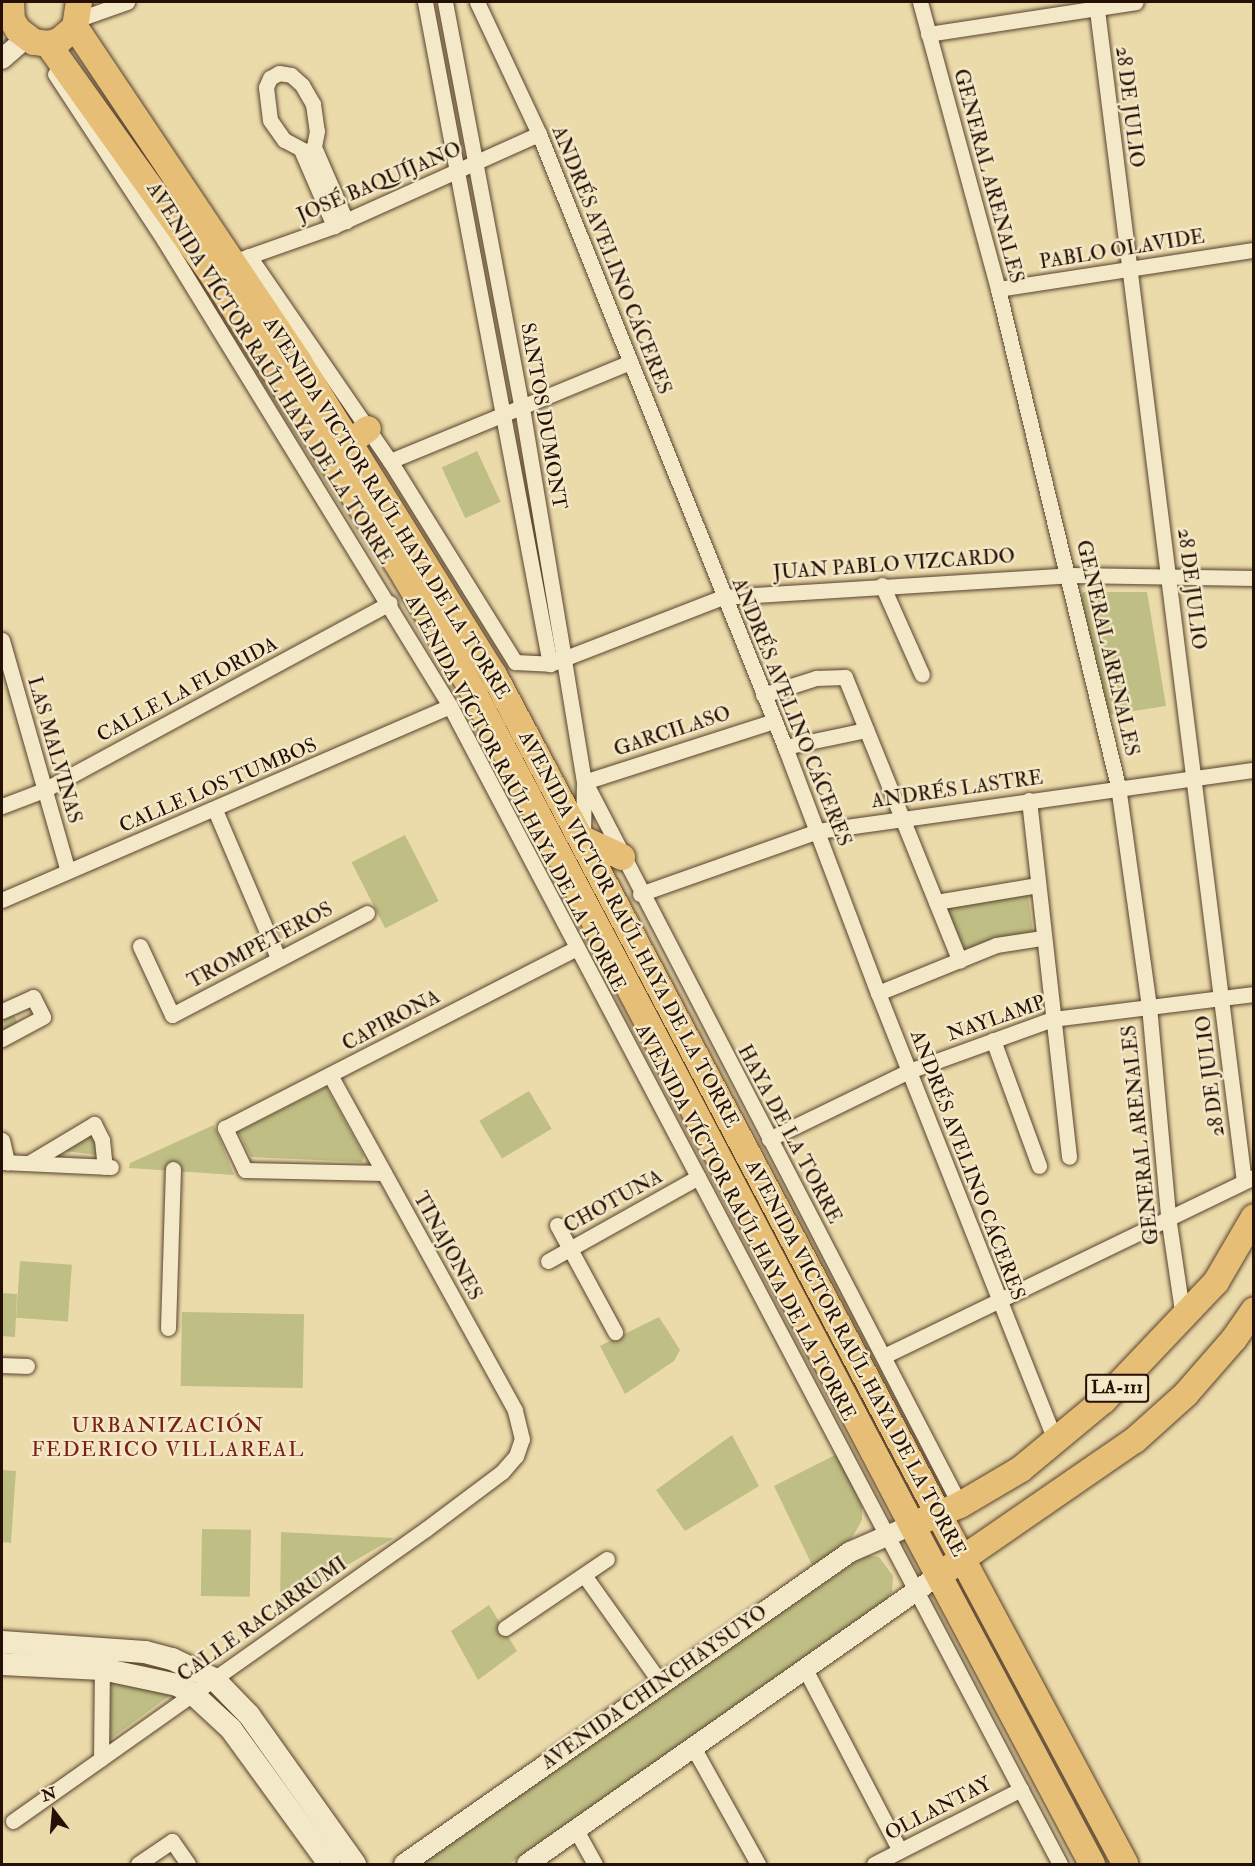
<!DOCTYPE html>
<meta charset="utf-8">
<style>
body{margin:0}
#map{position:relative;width:1255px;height:1866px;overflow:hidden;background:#ecdbaa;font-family:"IM FELL Double Pica",serif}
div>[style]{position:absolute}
.green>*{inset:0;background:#bfbe84;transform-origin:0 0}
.stream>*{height:4.5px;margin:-2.25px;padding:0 2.25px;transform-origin:2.25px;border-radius:2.25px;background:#9db8b4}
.roads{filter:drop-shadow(0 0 2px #58422e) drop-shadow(0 0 2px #58422e)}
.minor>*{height:15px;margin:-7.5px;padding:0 7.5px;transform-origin:7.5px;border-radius:7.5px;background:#f3e8c8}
.tertiary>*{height:20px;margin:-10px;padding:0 10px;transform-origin:10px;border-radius:10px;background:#f3e8c8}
.secondary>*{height:22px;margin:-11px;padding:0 11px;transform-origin:11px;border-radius:11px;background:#f3e8c8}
.primary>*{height:26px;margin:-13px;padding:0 13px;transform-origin:13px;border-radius:13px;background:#e6be75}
.trunk>*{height:26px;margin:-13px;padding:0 13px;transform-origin:13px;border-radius:13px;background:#e6be75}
span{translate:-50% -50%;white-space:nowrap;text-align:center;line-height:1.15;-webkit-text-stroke:5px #f3e8c8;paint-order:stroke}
.shield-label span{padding:2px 4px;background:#f3e8c8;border:2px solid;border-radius:4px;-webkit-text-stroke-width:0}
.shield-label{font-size:18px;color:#260f05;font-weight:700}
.street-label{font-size:20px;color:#260f05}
.neighbourhood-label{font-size:21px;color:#7a1f14;letter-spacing:1.5px}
.frame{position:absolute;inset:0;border:3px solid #260f05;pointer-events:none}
.north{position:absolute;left:24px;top:1782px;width:60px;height:60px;-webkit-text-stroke:4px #f3e8c8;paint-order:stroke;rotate:344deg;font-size:16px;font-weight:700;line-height:24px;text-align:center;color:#260f05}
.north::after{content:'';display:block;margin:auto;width:21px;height:27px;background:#260f05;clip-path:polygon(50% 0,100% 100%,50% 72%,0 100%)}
</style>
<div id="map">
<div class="green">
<div style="left:477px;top:451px;width:56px;height:39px;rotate:65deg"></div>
<div style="clip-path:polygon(1083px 592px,1147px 592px,1166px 706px,1108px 715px,1081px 599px)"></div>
<div style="left:405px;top:835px;width:74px;height:60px;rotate:63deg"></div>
<div style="clip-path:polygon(1028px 895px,1033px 933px,959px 955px,944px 907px)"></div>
<div style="clip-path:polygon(13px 1013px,19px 1026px,2px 1034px,2px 1018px)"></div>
<div style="clip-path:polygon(326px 1087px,364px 1156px,362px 1162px,251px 1157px,238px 1132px)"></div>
<div style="left:529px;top:1091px;width:44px;height:58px;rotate:59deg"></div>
<div style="clip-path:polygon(214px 1125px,234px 1175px,129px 1168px,130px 1163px)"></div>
<div style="clip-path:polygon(94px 1134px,99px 1155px,64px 1151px,72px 1145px)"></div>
<div style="left:20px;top:1261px;width:52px;height:57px;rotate:4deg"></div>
<div style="clip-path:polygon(2px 1293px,17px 1294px,15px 1337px,2px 1336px)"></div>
<div style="left:182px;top:1312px;width:122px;height:74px;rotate:1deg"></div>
<div style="clip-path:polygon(659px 1317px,680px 1350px,674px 1361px,625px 1394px,600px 1346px)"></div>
<div style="clip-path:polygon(732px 1435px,759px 1486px,685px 1531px,656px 1490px)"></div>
<div style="clip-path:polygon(837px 1454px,862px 1506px,862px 1520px,852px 1538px,813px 1567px,774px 1486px)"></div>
<div style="left:2px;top:1470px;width:14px;height:72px;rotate:4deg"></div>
<div style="left:202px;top:1529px;width:49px;height:67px;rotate:1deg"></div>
<div style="clip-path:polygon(281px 1532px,394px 1538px,280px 1604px)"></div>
<div style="clip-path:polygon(865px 1555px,879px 1557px,893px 1576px,892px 1592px,883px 1603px,509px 1864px,416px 1864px)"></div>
<div style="clip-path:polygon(489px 1605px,517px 1651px,478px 1680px,451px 1631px)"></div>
<div style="clip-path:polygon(111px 1681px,172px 1694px,109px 1740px)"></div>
</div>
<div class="stream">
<div style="left:2px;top:44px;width:10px;rotate:-45deg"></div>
</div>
<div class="roads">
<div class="minor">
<div style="left:425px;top:2px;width:674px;rotate:79.31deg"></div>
<div style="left:445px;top:2px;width:413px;rotate:79.3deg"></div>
<div style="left:522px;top:408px;width:255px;rotate:80.5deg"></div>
<div style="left:564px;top:660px;width:124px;rotate:80.7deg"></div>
<div style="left:584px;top:782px;width:53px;rotate:91.1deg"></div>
<div style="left:477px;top:2px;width:146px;rotate:64.8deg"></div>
<div style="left:539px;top:134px;width:661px;rotate:68.13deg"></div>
<div style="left:785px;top:747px;width:263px;rotate:69.3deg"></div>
<div style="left:878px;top:993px;width:484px;rotate:68.4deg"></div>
<div style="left:920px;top:2px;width:297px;rotate:74.8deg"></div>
<div style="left:998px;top:289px;width:511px;rotate:76.43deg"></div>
<div style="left:1118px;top:786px;width:222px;rotate:82deg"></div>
<div style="left:1149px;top:1006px;width:211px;rotate:84.8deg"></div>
<div style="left:1168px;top:1216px;width:103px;rotate:81.6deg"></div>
<div style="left:1096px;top:2px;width:1188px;rotate:82.85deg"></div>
<div style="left:79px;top:19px;width:51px;rotate:-19.5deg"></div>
<div style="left:928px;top:34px;width:210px;rotate:-8.7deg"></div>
<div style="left:279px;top:73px;width:12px;rotate:9deg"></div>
<div style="left:291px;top:75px;width:15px;rotate:42deg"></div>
<div style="left:302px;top:85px;width:22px;rotate:60deg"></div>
<div style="left:313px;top:104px;width:27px;rotate:82deg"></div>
<div style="left:317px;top:131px;width:16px;rotate:101deg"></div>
<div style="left:314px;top:147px;width:9px;rotate:144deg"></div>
<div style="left:307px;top:152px;width:26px;rotate:-152deg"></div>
<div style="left:284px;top:140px;width:24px;rotate:-125deg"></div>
<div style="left:270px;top:120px;width:33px;rotate:-97deg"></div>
<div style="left:266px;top:87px;width:10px;rotate:-66deg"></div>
<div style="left:270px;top:78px;width:10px;rotate:-29deg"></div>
<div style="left:55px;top:74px;width:199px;rotate:56.7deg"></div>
<div style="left:164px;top:240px;width:547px;rotate:58.46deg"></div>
<div style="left:450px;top:706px;width:1309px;rotate:62.22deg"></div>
<div style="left:314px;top:147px;width:81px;rotate:66.6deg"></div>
<div style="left:302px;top:152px;width:81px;rotate:66.6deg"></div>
<div style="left:249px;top:256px;width:249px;rotate:55.5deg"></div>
<div style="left:390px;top:461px;width:237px;rotate:58.1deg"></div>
<div style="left:515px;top:662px;width:35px;rotate:3deg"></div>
<div style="left:550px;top:664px;width:186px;rotate:-21.2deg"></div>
<div style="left:723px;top:597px;width:348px;rotate:-3.6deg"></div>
<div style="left:1070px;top:575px;width:184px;rotate:0.9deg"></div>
<div style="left:241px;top:259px;width:99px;rotate:-19.5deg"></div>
<div style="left:334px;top:226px;width:225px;rotate:-24.2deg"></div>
<div style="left:998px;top:289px;width:259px;rotate:-8.7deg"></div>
<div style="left:390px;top:461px;width:260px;rotate:-22.4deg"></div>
<div style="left:882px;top:585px;width:98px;rotate:66deg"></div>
<div style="left:2px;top:640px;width:240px;rotate:74.1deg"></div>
<div style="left:763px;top:695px;width:56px;rotate:-17.8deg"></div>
<div style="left:816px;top:678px;width:29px;rotate:-2deg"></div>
<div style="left:845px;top:677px;width:306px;rotate:68deg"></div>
<div style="left:785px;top:747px;width:83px;rotate:-11.9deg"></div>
<div style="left:584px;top:782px;width:200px;rotate:-17.8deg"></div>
<div style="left:586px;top:784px;width:812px;rotate:62.58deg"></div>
<div style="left:1029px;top:800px;width:359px;rotate:83.6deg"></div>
<div style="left:2px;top:806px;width:45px;rotate:-20.9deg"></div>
<div style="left:44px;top:790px;width:393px;rotate:-28.4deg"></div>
<div style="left:215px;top:810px;width:161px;rotate:66.9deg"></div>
<div style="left:640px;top:894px;width:189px;rotate:-19.5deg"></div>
<div style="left:818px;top:831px;width:440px;rotate:-8deg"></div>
<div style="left:2px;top:900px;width:488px;rotate:-23.4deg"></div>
<div style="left:936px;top:902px;width:103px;rotate:-9.5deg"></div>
<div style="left:140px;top:946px;width:76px;rotate:65.1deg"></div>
<div style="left:172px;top:1015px;width:220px;rotate:-27.6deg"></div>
<div style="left:878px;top:993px;width:127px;rotate:-22.1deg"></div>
<div style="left:996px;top:945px;width:47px;rotate:-8.7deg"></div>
<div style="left:2px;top:1011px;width:34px;rotate:-24deg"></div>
<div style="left:33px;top:997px;width:22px;rotate:63deg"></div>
<div style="left:43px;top:1017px;width:47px;rotate:151.8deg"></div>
<div style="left:993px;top:1040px;width:134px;rotate:69.9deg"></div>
<div style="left:769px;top:1139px;width:156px;rotate:-25.9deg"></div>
<div style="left:909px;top:1071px;width:153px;rotate:-19.9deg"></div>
<div style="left:1053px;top:1019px;width:203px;rotate:-7.1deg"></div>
<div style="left:2px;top:1140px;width:23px;rotate:77deg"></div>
<div style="left:2px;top:1162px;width:109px;rotate:2.6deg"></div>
<div style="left:29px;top:1163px;width:76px;rotate:-31deg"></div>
<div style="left:94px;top:1124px;width:18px;rotate:63deg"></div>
<div style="left:102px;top:1140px;width:27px;rotate:84deg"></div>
<div style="left:384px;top:1173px;width:139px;rotate:-178.8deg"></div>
<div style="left:245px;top:1170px;width:47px;rotate:-115.5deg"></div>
<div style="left:225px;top:1128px;width:394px;rotate:-27.1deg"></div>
<div style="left:557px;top:1225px;width:122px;rotate:61.5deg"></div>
<div style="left:548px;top:1261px;width:172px;rotate:-29.2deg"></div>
<div style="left:168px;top:1328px;width:159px;rotate:-88.2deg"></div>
<div style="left:884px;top:1356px;width:411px;rotate:-25.8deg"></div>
<div style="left:2px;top:1365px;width:25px;rotate:2deg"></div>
<div style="left:584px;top:1575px;width:131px;rotate:54.6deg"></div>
<div style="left:505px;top:1628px;width:123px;rotate:-34.1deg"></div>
<div style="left:805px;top:1669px;width:205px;rotate:62.4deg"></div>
<div style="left:693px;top:1747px;width:134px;rotate:60.9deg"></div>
<div style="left:101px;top:1759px;width:90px;rotate:-89.4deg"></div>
<div style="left:13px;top:1821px;width:506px;rotate:-35.26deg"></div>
<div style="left:426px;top:1529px;width:95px;rotate:-36.9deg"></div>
<div style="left:502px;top:1472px;width:21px;rotate:-49deg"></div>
<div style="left:516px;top:1456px;width:18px;rotate:-71deg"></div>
<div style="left:522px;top:1439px;width:30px;rotate:-104deg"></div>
<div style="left:515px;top:1410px;width:383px;rotate:-118.9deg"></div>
<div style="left:576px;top:1830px;width:39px;rotate:61deg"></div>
<div style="left:138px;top:1864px;width:41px;rotate:-34.1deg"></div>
<div style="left:172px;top:1841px;width:28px;rotate:55deg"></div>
<div style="left:874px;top:1864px;width:165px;rotate:-27deg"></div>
</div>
<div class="tertiary">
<div style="left:2px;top:59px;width:32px;rotate:-41deg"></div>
<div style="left:404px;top:1864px;width:544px;rotate:-34.97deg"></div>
<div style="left:850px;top:1552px;width:68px;rotate:-23.5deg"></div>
<div style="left:527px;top:1864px;width:503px;rotate:-35.05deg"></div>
</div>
<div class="secondary">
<div style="left:2px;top:1642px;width:143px;rotate:4deg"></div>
<div style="left:145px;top:1652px;width:28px;rotate:15deg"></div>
<div style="left:172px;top:1659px;width:47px;rotate:25.5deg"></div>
<div style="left:214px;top:1679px;width:50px;rotate:45.8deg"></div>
<div style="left:249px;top:1715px;width:183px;rotate:54.6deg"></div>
<div style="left:2px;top:1664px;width:100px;rotate:2.9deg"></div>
<div style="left:102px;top:1669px;width:77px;rotate:12deg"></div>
<div style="left:177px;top:1685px;width:17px;rotate:28deg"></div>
<div style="left:192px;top:1693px;width:53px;rotate:42.7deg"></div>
<div style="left:231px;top:1729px;width:167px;rotate:54deg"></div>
</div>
<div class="primary">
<div style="left:11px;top:2px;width:18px;rotate:87deg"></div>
<div style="left:12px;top:20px;width:12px;rotate:59deg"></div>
<div style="left:18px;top:30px;width:20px;rotate:37deg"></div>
<div style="left:34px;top:42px;width:14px;rotate:8deg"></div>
<div style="left:48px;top:44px;width:11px;rotate:-15deg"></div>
<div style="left:59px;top:41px;width:21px;rotate:-41deg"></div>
<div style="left:75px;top:27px;width:25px;rotate:-81deg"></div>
<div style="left:75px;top:27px;width:403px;rotate:56.2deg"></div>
<div style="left:299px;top:362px;width:369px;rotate:58.1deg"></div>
<div style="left:494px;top:675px;width:951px;rotate:62.09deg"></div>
<div style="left:48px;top:44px;width:286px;rotate:54.5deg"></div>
<div style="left:214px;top:277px;width:340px;rotate:57.4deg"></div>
<div style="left:397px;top:563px;width:149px;rotate:59.3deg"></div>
<div style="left:473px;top:691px;width:942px;rotate:62.24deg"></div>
<div style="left:350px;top:442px;width:22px;rotate:-36deg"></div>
<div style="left:583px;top:839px;width:43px;rotate:24.8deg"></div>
</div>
<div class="trunk">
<div style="left:939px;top:1515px;width:395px;rotate:61.9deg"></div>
<div style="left:939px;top:1575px;width:238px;rotate:-34.6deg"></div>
<div style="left:1135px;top:1440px;width:69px;rotate:-42deg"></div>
<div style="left:1186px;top:1394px;width:73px;rotate:-48.9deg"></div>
<div style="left:1234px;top:1339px;width:35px;rotate:-55deg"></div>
<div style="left:1092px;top:1864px;width:384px;rotate:-118deg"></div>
<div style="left:912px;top:1525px;width:52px;rotate:-22.6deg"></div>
<div style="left:960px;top:1505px;width:71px;rotate:-30.5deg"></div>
<div style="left:1021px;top:1469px;width:107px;rotate:-39.7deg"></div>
<div style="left:1103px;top:1401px;width:164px;rotate:-46.5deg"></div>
<div style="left:1216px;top:1282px;width:75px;rotate:-59.7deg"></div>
</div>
</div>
<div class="shield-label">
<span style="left:1117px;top:1388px">LA-111</span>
</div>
<div class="street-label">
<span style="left:1130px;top:107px;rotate:83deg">28 DE JULIO</span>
<span style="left:989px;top:176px;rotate:75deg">GENERAL ARENALES</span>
<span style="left:379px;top:182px;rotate:-23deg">JOSÉ BAQUÍJANO</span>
<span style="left:1122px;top:249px;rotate:-9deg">PABLO OLAVIDE</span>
<span style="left:612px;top:260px;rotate:68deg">ANDRÉS AVELINO CÁCERES</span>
<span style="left:270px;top:373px;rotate:58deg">AVENIDA VÍCTOR RAÚL HAYA DE LA TORRE</span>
<span style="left:544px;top:416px;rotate:80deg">SANTOS DUMONT</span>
<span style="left:387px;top:508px;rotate:58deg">AVENIDA VICTOR RAÚL HAYA DE LA TORRE</span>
<span style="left:894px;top:564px;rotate:-4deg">JUAN PABLO VIZCARDO</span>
<span style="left:1192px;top:589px;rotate:83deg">28 DE JULIO</span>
<span style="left:1108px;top:648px;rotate:77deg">GENERAL ARENALES</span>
<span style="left:187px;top:689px;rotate:-28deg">CALLE LA FLORIDA</span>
<span style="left:792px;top:712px;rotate:68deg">ANDRÉS AVELINO CÁCERES</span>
<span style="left:672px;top:731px;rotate:-18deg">GARCILASO</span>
<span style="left:55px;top:750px;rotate:74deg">LAS MALVINAS</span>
<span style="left:218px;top:785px;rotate:-23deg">CALLE LOS TUMBOS</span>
<span style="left:957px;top:789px;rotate:-8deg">ANDRÉS LASTRE</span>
<span style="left:516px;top:793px;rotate:62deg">AVENIDA VÍCTOR RAÚL HAYA DE LA TORRE</span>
<span style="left:629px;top:929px;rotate:62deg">AVENIDA VICTOR RAÚL HAYA DE LA TORRE</span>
<span style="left:260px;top:945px;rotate:-28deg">TROMPETEROS</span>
<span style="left:996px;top:1018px;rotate:-19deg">NAYLAMP</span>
<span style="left:391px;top:1020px;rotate:-28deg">CAPIRONA</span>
<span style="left:1210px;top:1076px;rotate:-97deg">28 DE JULIO</span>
<span style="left:790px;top:1134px;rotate:62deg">HAYA DE LA TORRE</span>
<span style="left:1140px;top:1135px;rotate:-96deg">GENERAL ARENALES</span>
<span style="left:968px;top:1165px;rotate:69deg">ANDRÉS AVELINO CÁCERES</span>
<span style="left:613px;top:1201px;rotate:-29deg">CHOTUNA</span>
<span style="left:746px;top:1222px;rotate:62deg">AVENIDA VÍCTOR RAÚL HAYA DE LA TORRE</span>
<span style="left:448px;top:1246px;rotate:61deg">TINAJONES</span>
<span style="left:856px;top:1358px;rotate:62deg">AVENIDA VICTOR RAÚL HAYA DE LA TORRE</span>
<span style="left:262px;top:1619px;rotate:-35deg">CALLE RACARRUMI</span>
<span style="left:654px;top:1687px;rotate:-35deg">AVENIDA CHINCHAYSUYO</span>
<span style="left:938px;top:1808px;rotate:-27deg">OLLANTAY</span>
</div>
<div class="neighbourhood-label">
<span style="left:168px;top:1438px">URBANIZACIÓN<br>FEDERICO VILLAREAL</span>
</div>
<div class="frame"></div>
<div class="north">N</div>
</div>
